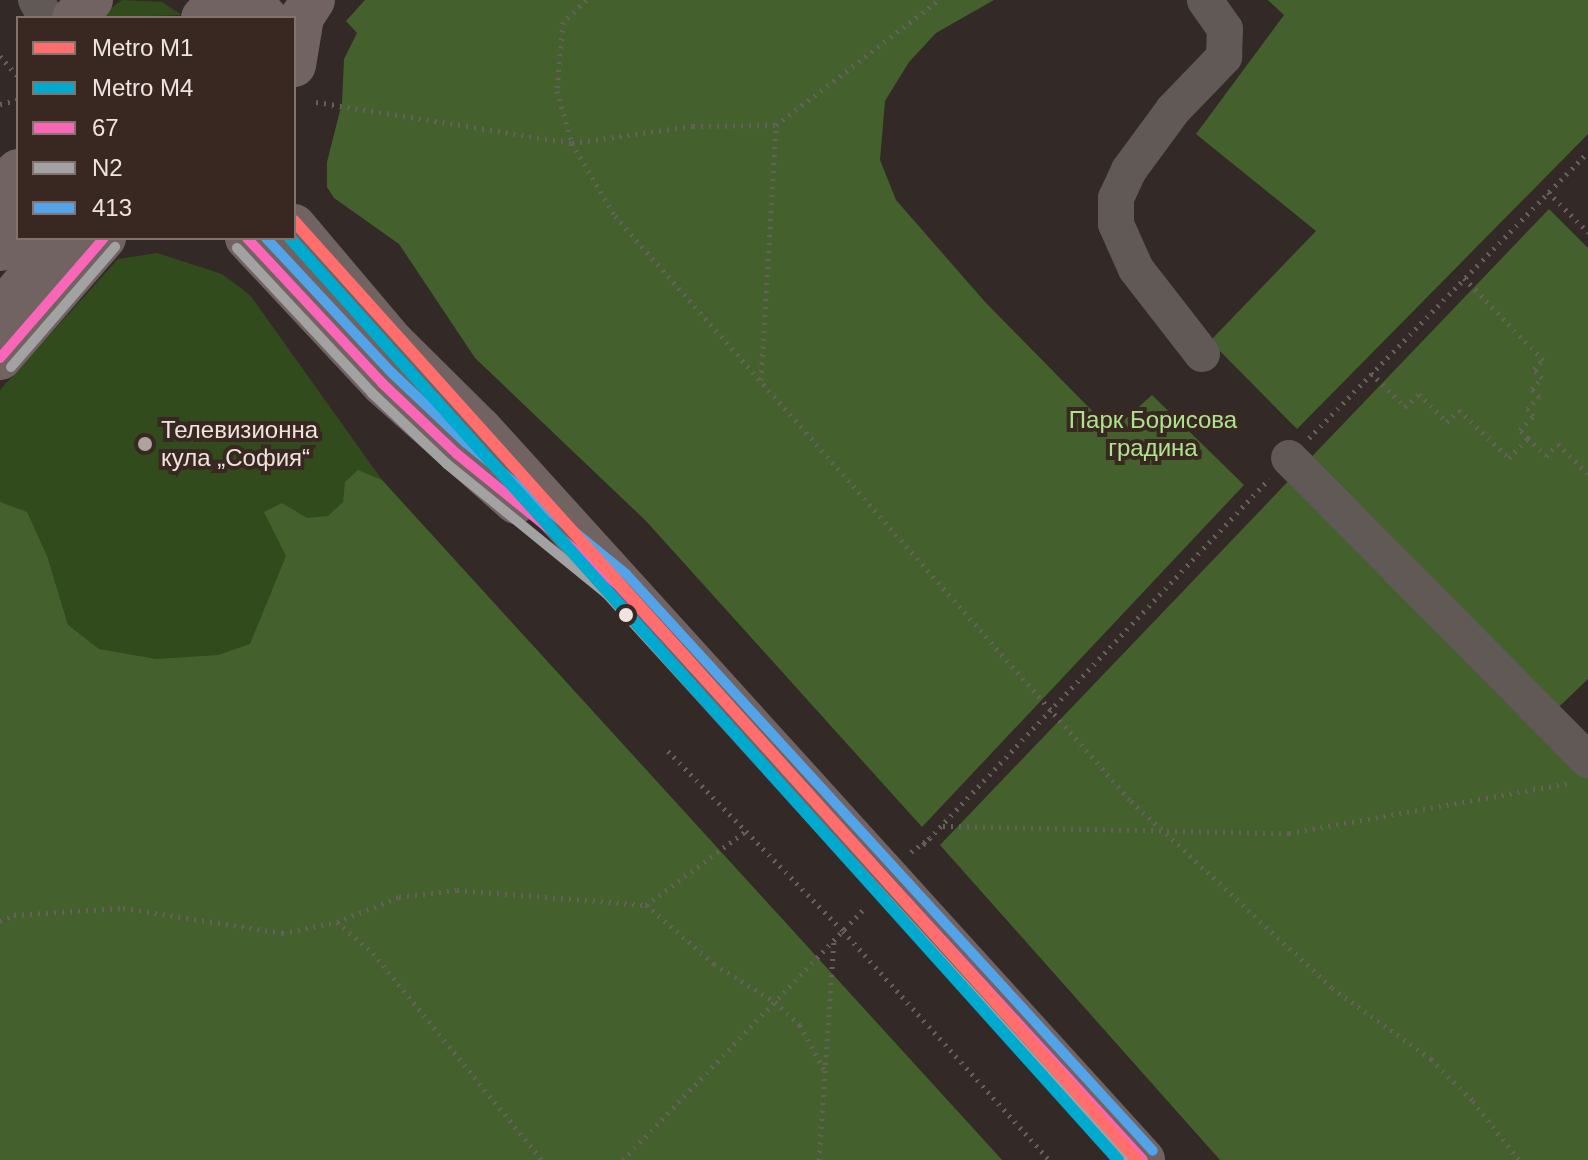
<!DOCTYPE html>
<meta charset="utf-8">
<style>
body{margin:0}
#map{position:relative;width:1588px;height:1160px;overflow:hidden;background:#332a27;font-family:Arial,sans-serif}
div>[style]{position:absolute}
.green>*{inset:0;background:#314b1c}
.forest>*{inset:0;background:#43602d}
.path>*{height:5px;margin-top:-2.5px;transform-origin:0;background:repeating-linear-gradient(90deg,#66605d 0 2px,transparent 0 8px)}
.minor>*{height:36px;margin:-18px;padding:0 18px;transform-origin:18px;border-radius:18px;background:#605956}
.major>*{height:44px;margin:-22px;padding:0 22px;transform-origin:22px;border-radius:22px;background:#706361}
.bus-1>*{height:10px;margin:-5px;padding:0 5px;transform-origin:5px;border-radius:5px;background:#fa66b7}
.bus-2>*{height:10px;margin:-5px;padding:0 5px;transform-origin:5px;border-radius:5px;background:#a2a2a2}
.bus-3>*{height:10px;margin:-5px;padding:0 5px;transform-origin:5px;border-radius:5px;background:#53a3e8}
.metro-1>*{height:12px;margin:-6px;padding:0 6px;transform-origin:6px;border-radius:6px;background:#ff6d6d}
.metro-2>*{height:12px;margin:-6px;padding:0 6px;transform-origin:6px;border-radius:6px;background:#00a9ce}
.dots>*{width:22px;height:22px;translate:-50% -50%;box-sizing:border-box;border:4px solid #392821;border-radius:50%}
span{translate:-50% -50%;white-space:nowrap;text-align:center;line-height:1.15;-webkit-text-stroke:8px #392821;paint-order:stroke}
.park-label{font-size:24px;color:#aee38e}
.poi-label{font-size:24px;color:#eee3de}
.left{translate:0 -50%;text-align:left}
.legend{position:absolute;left:16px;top:16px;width:280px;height:224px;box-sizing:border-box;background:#392821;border:2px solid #81736d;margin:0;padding:10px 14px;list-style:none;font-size:24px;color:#eee3de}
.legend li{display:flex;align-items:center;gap:16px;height:40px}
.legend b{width:40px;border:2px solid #81736d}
</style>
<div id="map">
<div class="green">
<div style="clip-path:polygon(122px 0,162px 2px,182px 15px,98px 18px)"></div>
<div style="clip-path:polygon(157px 253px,222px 274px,250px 295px,382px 480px,1002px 1160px,0 1160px,0 390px,118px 259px)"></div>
</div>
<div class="forest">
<div style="clip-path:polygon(365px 0,994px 0,936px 33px,909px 62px,885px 101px,880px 160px,896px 200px,986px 303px,1112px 431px,1152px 395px,1244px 485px,922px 827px,646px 521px,475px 358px,399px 244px,334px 198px,327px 187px,327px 162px,342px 103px,344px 59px,357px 33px,346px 21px)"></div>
<div style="clip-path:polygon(1268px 0,1588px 0,1588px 134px,1297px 429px,1210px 341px,1316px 231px,1196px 134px,1284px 15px)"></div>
<div style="clip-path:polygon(1549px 209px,1588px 248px,1588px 679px,1540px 725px,1588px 773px,1588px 1160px,1220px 1160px,940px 845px)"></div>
<div style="clip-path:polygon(358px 470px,382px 480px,1002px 1160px,0 1160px,0 502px,27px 512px,47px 556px,68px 625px,99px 649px,156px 659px,218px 655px,250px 644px,286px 556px,264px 512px,282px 503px,307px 518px,328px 516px,343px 502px,345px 482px)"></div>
</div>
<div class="path">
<div style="left:586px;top:0;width:32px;rotate:136deg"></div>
<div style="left:563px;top:22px;width:69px;rotate:95deg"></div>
<div style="left:557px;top:91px;width:54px;rotate:73.9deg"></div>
<div style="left:572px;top:143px;width:85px;rotate:59.5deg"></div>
<div style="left:615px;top:216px;width:780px;rotate:48.59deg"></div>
<div style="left:1131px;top:801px;width:275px;rotate:42.9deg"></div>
<div style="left:1332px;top:988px;width:122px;rotate:35.6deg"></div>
<div style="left:1431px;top:1059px;width:59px;rotate:45deg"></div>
<div style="left:1473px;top:1101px;width:75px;rotate:52.1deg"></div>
<div style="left:0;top:56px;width:28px;rotate:49deg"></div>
<div style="left:316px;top:102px;width:259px;rotate:9.1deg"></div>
<div style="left:572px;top:143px;width:122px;rotate:-8deg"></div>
<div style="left:693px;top:126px;width:83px;rotate:-0.7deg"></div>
<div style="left:0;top:104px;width:18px;rotate:-13deg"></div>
<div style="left:1548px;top:192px;width:57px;rotate:45deg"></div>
<div style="left:1371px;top:373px;width:48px;rotate:45deg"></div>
<div style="left:1405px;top:407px;width:19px;rotate:-43deg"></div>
<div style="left:1419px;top:394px;width:40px;rotate:45deg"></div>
<div style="left:1447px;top:422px;width:17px;rotate:-45deg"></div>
<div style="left:1459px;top:410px;width:69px;rotate:43.8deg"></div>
<div style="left:1509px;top:458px;width:28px;rotate:-46deg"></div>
<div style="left:1528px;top:438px;width:11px;rotate:-135deg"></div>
<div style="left:1520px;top:430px;width:19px;rotate:-47deg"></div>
<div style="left:1533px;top:416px;width:9px;rotate:-131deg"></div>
<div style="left:1527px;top:409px;width:17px;rotate:-45deg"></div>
<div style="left:1539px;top:397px;width:11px;rotate:-131deg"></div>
<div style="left:1532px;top:389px;width:15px;rotate:-48deg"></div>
<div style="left:1542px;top:378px;width:12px;rotate:-132deg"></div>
<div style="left:1534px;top:369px;width:13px;rotate:-45deg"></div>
<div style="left:1543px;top:360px;width:114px;rotate:-133.9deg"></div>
<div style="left:761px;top:380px;width:255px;rotate:-86.6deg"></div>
<div style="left:776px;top:125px;width:205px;rotate:-37.5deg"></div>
<div style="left:1309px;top:438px;width:400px;rotate:-45.7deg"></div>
<div style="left:1528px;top:438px;width:25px;rotate:45deg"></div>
<div style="left:1546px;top:456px;width:17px;rotate:-45deg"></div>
<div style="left:1558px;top:444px;width:42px;rotate:45deg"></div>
<div style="left:668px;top:751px;width:251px;rotate:45.8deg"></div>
<div style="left:843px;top:931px;width:308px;rotate:48deg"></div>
<div style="left:943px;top:826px;width:346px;rotate:1.2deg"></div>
<div style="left:1289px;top:833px;width:284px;rotate:-10.1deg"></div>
<div style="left:923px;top:845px;width:504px;rotate:-46.61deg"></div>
<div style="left:911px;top:852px;width:25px;rotate:-37deg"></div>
<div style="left:646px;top:905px;width:124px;rotate:-36.5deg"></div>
<div style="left:0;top:921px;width:15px;rotate:-23deg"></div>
<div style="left:14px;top:915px;width:109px;rotate:-3.7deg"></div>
<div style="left:123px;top:908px;width:161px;rotate:8.9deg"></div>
<div style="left:282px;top:933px;width:56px;rotate:-11.3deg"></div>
<div style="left:337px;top:922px;width:67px;rotate:-22deg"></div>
<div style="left:399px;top:897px;width:58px;rotate:-6.9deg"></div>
<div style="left:457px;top:890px;width:190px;rotate:4.5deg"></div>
<div style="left:646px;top:905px;width:90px;rotate:40.9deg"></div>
<div style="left:714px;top:964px;width:72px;rotate:31.9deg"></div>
<div style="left:775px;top:1002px;width:34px;rotate:43deg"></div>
<div style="left:800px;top:1025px;width:51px;rotate:61.9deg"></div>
<div style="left:337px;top:922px;width:48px;rotate:40.7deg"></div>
<div style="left:373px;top:953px;width:267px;rotate:50.8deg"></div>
<div style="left:623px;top:1160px;width:352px;rotate:-46.2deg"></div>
<div style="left:819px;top:1160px;width:219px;rotate:-86.1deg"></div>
</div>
<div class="minor">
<div style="left:36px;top:0;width:21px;rotate:61deg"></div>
<div style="left:1202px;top:354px;width:108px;rotate:-127.8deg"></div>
<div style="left:1136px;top:269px;width:49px;rotate:-114deg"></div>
<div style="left:1116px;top:224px;width:26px;rotate:-90deg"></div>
<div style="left:1116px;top:198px;width:31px;rotate:-65deg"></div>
<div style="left:1129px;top:170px;width:74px;rotate:-53.7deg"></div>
<div style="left:1173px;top:110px;width:74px;rotate:-46.1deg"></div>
<div style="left:1224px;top:57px;width:28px;rotate:-88deg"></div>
<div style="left:1225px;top:29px;width:35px;rotate:-125deg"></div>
<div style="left:1289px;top:458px;width:425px;rotate:45.3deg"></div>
</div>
<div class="major">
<div style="left:249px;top:0;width:25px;rotate:47deg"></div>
<div style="left:74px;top:18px;width:25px;rotate:-47deg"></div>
<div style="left:203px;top:18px;width:24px;rotate:-48deg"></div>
<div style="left:294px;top:65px;width:49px;rotate:-80.5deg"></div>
<div style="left:302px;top:17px;width:20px;rotate:-57deg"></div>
<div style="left:0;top:194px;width:29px;rotate:-52deg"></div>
<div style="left:294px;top:226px;width:153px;rotate:49.8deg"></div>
<div style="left:393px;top:343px;width:122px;rotate:44.7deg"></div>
<div style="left:480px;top:429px;width:987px;rotate:47.79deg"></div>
<div style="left:247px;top:238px;width:198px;rotate:47deg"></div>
<div style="left:382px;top:383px;width:179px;rotate:41.6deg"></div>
<div style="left:0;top:249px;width:28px;rotate:-49deg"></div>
<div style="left:7px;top:304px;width:87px;rotate:-49.7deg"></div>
<div style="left:0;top:358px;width:159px;rotate:-49.1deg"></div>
</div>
<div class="bus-1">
<div style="left:247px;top:238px;width:198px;rotate:47deg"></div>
<div style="left:382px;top:383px;width:103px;rotate:43.4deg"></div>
<div style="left:457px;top:454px;width:205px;rotate:39.1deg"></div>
<div style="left:616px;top:583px;width:781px;rotate:47.59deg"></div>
<div style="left:0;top:358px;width:159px;rotate:-49.1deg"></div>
</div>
<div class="bus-2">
<div style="left:237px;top:248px;width:198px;rotate:47deg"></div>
<div style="left:372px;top:393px;width:103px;rotate:43.4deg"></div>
<div style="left:447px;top:464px;width:205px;rotate:39.1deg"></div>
<div style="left:606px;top:593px;width:768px;rotate:47.59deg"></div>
<div style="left:11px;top:367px;width:159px;rotate:-49.1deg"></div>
</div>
<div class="bus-3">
<div style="left:266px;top:238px;width:185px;rotate:47deg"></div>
<div style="left:392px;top:373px;width:102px;rotate:43.4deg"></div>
<div style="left:466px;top:443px;width:207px;rotate:39.3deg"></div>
<div style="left:626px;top:574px;width:781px;rotate:47.59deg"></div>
</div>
<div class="metro-1">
<div style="left:294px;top:221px;width:1262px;rotate:48.08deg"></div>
</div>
<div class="metro-2">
<div style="left:290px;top:238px;width:1239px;rotate:48.07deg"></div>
</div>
<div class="dots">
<div style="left:145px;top:444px;background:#ada29e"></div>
<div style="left:626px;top:615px;background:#eee3de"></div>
</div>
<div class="park-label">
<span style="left:1153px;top:434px">Парк Борисова<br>градина</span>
</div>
<div class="poi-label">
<span class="left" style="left:161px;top:444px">Телевизионна<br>кула „София“</span>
</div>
<ul class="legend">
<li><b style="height:10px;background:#ff6d6d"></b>Metro M1</li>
<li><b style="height:10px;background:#00a9ce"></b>Metro M4</li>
<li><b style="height:10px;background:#fa66b7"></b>67</li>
<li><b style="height:10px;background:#a2a2a2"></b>N2</li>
<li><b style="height:10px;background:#53a3e8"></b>413</li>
</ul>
</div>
